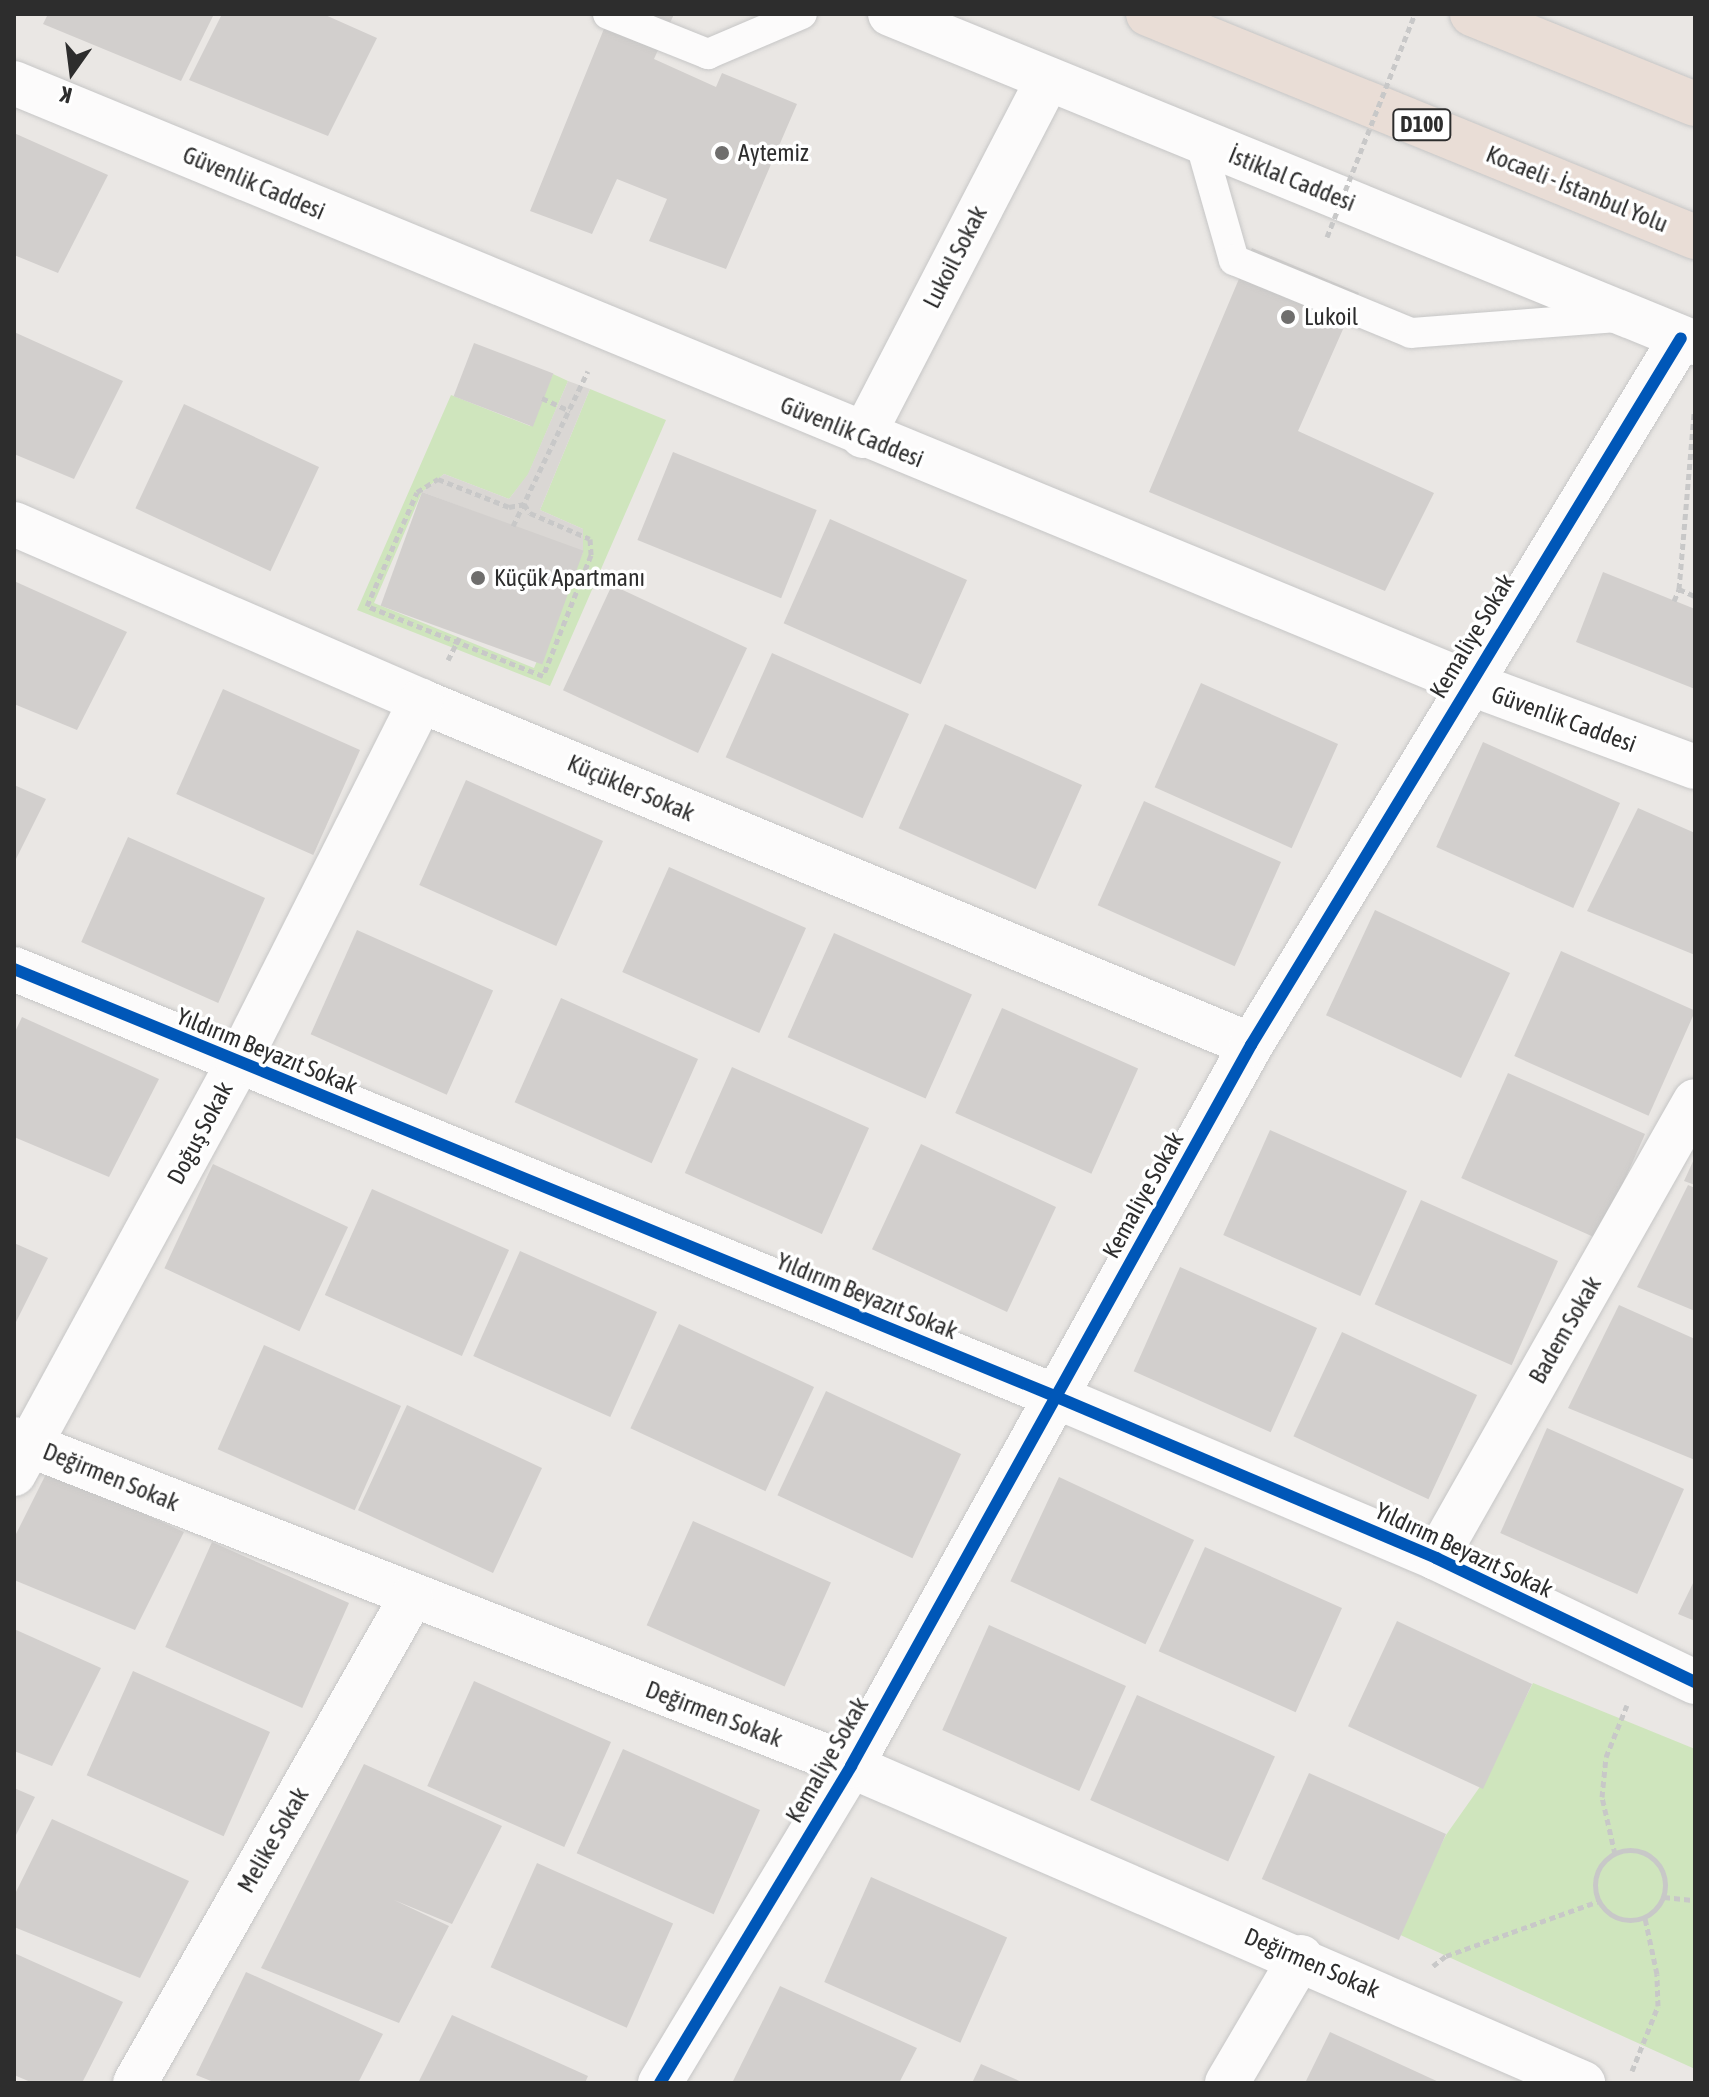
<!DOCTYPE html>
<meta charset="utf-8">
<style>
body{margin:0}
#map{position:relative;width:1709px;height:2097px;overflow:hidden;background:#eae7e4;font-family:"Asap Condensed",sans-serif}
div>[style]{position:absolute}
.green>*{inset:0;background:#cfe5bd}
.plaza>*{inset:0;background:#dad7d4}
.building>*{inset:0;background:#d2cfcd;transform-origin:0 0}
.path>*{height:5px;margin-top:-2.5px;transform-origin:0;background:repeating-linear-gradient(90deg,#c8c8c8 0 6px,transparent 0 10px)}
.path>.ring{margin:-2.5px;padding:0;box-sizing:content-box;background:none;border:5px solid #c8c8c8;border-radius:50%}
.roads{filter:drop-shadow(0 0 2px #c6c6c6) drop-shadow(0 0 2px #c6c6c6)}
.lane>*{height:30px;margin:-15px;padding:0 15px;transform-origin:15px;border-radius:15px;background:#fcfbfb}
.street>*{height:44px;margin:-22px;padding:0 22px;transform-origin:22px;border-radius:22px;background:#fcfbfb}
.secondary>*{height:44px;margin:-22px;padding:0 22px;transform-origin:22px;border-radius:22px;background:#fcfbfb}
.highway>*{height:44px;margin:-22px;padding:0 22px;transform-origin:22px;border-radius:22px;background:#e9ddd6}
.path-bridge>*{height:5px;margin-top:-2.5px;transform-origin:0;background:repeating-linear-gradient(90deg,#c8c8c8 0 6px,transparent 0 10px)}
.cycleway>*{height:12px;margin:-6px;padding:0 6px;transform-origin:6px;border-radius:6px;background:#0057b8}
.dots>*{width:22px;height:22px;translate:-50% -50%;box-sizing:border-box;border:4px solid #fff;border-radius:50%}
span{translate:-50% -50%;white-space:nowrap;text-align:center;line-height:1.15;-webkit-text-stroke:7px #fff;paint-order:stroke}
.shield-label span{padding:2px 6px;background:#fff;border:2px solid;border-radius:6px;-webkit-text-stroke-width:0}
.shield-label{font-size:22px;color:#2d2d2d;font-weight:700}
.poi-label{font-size:24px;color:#2d2d2d}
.left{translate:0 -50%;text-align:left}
.street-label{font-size:24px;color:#2d2d2d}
.frame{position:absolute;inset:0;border:16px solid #2d2d2d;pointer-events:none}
.north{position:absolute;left:32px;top:32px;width:80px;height:80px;-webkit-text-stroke:6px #fff;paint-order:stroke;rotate:194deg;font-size:22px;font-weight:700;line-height:32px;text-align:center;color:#2d2d2d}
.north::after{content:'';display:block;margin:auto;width:28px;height:36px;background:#2d2d2d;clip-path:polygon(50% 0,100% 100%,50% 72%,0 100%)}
</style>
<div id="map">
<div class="green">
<div style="clip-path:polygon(553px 374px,568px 381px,528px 475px,509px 499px,444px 474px,422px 492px,374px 603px,534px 668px,583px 552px,583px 529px,540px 510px,590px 389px,666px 420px,550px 686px,357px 610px,451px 395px,530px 426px)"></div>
<div style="clip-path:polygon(1533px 1683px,1695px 1749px,1695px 2069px,1396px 1933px,1446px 1835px,1484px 1781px)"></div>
</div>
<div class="plaza">
<div style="clip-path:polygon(568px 381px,590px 389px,540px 510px,583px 529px,583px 552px,422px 492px,444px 474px,509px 499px,528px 474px)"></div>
</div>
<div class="building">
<div style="clip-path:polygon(48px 14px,214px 14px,181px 81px,43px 24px)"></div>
<div style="clip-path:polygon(222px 14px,323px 14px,377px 38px,328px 136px,189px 80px)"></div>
<div style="clip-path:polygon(610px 14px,674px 14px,654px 59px,716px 87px,722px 73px,797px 104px,726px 269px,649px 241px,667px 199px,617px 179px,592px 234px,530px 211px)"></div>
<div style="clip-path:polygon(14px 133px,108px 175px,58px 273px,14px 255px)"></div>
<div style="clip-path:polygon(1252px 248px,1359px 293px,1298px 431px,1434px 493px,1385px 591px,1149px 492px)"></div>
<div style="clip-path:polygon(14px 332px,123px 381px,74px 479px,14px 454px)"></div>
<div style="left:474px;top:343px;width:85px;height:57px;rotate:21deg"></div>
<div style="left:184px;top:404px;width:149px;height:115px;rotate:25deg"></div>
<div style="left:673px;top:452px;width:155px;height:95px;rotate:22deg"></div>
<div style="left:422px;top:492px;width:172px;height:121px;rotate:20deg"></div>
<div style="left:830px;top:519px;width:150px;height:114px;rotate:24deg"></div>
<div style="clip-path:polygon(1603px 572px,1695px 609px,1695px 689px,1576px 642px)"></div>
<div style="clip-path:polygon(14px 581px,127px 632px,77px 730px,14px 704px)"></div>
<div style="left:612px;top:585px;width:149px;height:116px;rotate:25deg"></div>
<div style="left:772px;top:653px;width:150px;height:114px;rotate:24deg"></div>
<div style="left:1201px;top:683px;width:150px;height:114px;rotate:24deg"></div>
<div style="left:223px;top:689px;width:150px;height:115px;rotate:24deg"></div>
<div style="left:945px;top:724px;width:150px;height:114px;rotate:24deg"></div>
<div style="left:1483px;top:742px;width:150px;height:115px;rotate:24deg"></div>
<div style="left:466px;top:780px;width:150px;height:115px;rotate:24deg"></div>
<div style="clip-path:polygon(14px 785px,46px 799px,14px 863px)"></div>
<div style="left:1144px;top:801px;width:150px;height:114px;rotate:24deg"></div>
<div style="clip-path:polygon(1638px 808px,1695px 833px,1695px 955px,1587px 911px)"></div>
<div style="left:128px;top:837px;width:150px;height:115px;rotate:24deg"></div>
<div style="left:669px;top:867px;width:150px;height:115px;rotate:24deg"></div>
<div style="left:1375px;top:910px;width:149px;height:116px;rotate:25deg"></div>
<div style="left:357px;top:930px;width:149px;height:114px;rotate:24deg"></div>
<div style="left:834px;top:933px;width:151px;height:114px;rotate:24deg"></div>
<div style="left:1561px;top:951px;width:147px;height:115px;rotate:24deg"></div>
<div style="left:561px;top:998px;width:150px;height:114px;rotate:24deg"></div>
<div style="left:1002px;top:1008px;width:149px;height:115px;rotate:24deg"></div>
<div style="clip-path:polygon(22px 1017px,159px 1079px,109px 1177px,14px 1137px,14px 1034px)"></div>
<div style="left:732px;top:1067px;width:150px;height:116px;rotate:24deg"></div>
<div style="left:1508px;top:1073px;width:150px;height:115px;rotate:24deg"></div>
<div style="left:1270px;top:1130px;width:150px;height:115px;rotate:24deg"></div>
<div style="left:921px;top:1144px;width:149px;height:116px;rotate:25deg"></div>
<div style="clip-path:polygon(1695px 1157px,1695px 1185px,1684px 1181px)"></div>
<div style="left:213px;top:1164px;width:149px;height:115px;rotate:25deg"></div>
<div style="clip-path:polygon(1688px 1185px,1695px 1188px,1695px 1311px,1637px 1287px)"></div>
<div style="left:372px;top:1189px;width:150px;height:116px;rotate:24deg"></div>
<div style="left:1421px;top:1200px;width:150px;height:114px;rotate:24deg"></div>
<div style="clip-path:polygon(14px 1243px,48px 1258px,14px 1326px)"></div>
<div style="left:520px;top:1251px;width:150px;height:115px;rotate:24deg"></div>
<div style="left:1180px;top:1267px;width:150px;height:114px;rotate:24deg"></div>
<div style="clip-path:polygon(1619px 1305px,1695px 1339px,1695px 1460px,1568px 1408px)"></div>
<div style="left:679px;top:1324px;width:149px;height:115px;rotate:25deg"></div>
<div style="left:1342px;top:1332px;width:149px;height:115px;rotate:25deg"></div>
<div style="left:264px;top:1345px;width:150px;height:114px;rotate:24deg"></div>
<div style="left:826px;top:1391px;width:149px;height:115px;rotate:25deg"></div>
<div style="left:407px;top:1405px;width:149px;height:116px;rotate:25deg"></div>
<div style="left:1547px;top:1428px;width:150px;height:115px;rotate:24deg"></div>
<div style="clip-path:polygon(48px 1470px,184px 1532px,135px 1630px,14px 1580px,14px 1538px)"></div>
<div style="left:1059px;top:1477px;width:149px;height:115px;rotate:25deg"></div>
<div style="left:693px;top:1521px;width:151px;height:114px;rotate:24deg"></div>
<div style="left:212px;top:1542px;width:150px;height:115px;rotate:24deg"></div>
<div style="left:1205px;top:1547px;width:150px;height:114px;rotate:24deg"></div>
<div style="clip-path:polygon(1695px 1579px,1695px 1621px,1678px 1614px)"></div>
<div style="left:1397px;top:1621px;width:149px;height:116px;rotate:25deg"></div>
<div style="left:989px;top:1625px;width:150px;height:115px;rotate:24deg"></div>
<div style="clip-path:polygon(14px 1629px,101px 1668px,52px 1766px,14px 1751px)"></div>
<div style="left:133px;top:1671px;width:150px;height:114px;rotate:24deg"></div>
<div style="left:474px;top:1681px;width:150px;height:115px;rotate:24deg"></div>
<div style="left:1137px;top:1695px;width:151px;height:115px;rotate:24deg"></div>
<div style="left:623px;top:1749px;width:150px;height:114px;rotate:24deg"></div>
<div style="clip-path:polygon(364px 1764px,502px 1826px,452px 1924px,394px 1900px,449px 1926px,399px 2023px,261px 1968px)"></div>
<div style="left:1309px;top:1773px;width:150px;height:116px;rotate:24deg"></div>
<div style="clip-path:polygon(14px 1788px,35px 1797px,14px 1839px)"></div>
<div style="clip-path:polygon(52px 1819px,189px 1881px,140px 1978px,14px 1927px,14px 1896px)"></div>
<div style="left:537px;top:1863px;width:149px;height:114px;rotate:24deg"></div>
<div style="left:871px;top:1877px;width:149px;height:115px;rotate:24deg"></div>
<div style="clip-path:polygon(14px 1953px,123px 2002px,82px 2083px,33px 2083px,14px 2075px)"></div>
<div style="clip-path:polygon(246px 1972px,383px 2034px,358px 2083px,216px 2083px,196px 2075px)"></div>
<div style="clip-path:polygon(780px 1986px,917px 2048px,899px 2083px,732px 2083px)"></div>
<div style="clip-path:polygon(452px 2015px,588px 2076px,585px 2083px,418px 2083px)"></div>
<div style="clip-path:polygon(1330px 2032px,1441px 2083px,1305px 2083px)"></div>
<div style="clip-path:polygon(981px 2064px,1024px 2083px,972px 2083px)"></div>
</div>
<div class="path">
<div style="left:542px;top:398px;width:31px;rotate:25deg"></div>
<div style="left:438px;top:479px;width:76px;rotate:21.5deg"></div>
<div style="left:509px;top:507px;width:15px;rotate:-11deg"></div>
<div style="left:524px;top:504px;width:11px;rotate:56deg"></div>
<div style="left:530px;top:513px;width:65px;rotate:23.4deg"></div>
<div style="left:590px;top:539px;width:16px;rotate:86deg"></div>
<div style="left:591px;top:555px;width:130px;rotate:111.6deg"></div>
<div style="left:543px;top:676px;width:189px;rotate:-158.3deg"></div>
<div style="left:367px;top:606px;width:124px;rotate:-66.3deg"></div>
<div style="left:417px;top:492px;width:25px;rotate:-32deg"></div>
<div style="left:513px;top:526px;width:172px;rotate:-64.2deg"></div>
<div style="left:1679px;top:589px;width:176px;rotate:-85.1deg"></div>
<div style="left:1674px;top:601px;width:13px;rotate:-67deg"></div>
<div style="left:1679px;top:589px;width:17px;rotate:24deg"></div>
<div style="left:448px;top:660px;width:25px;rotate:-63deg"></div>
<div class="ring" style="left:1595px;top:1850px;width:65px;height:65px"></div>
<div style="left:1615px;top:1854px;width:58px;rotate:-102.8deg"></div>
<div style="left:1602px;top:1797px;width:40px;rotate:-84.3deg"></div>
<div style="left:1606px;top:1757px;width:56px;rotate:-68deg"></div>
<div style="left:1664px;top:1897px;width:31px;rotate:6deg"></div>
<div style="left:1433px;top:1966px;width:16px;rotate:-38deg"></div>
<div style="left:1446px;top:1956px;width:163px;rotate:-19.8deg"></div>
<div style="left:1632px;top:2071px;width:70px;rotate:-68.2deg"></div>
<div style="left:1658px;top:2006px;width:32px;rotate:-92deg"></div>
<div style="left:1657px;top:1974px;width:57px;rotate:-102.1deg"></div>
</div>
<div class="roads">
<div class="lane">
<div style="left:608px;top:14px;width:108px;rotate:21.8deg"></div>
<div style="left:708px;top:54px;width:102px;rotate:-23.1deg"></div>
<div style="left:1200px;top:141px;width:124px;rotate:74.1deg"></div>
<div style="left:1234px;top:260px;width:191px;rotate:22.4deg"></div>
<div style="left:1411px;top:333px;width:211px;rotate:-4.4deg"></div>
</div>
<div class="street">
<div style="left:14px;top:83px;width:1574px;rotate:22.41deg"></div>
<div style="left:1469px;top:683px;width:241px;rotate:20.4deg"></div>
<div style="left:863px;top:436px;width:402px;rotate:-62.6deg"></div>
<div style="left:14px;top:524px;width:444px;rotate:23.5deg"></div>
<div style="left:421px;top:701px;width:898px;rotate:22.51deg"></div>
<div style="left:14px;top:969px;width:1127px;rotate:22.31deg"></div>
<div style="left:1057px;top:1397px;width:412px;rotate:23deg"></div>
<div style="left:1436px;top:1558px;width:287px;rotate:25.6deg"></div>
<div style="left:14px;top:1439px;width:899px;rotate:21.34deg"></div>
<div style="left:851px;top:1766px;width:798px;rotate:23.42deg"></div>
<div style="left:14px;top:1474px;width:468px;rotate:-61.4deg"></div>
<div style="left:238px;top:1063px;width:406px;rotate:-63.2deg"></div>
<div style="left:1436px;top:1558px;width:525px;rotate:-60.46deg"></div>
<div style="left:135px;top:2083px;width:558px;rotate:-60.36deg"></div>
<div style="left:660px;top:2083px;width:370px;rotate:-58.9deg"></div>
<div style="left:851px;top:1766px;width:825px;rotate:-60.98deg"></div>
<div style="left:1251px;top:1045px;width:827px;rotate:-58.69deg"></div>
<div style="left:1227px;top:2083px;width:146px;rotate:-59.6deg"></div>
</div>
<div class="secondary">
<div style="left:890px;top:14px;width:870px;rotate:22.23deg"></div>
</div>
<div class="highway">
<div style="left:1148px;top:14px;width:591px;rotate:22.18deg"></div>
<div style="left:1472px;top:14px;width:240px;rotate:22deg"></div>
</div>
</div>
<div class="path-bridge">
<div style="left:1327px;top:237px;width:240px;rotate:-68.5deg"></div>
</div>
<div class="cycleway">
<div style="left:14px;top:969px;width:1127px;rotate:22.31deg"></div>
<div style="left:1057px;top:1397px;width:412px;rotate:23deg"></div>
<div style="left:1436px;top:1558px;width:287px;rotate:25.6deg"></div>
<div style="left:660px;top:2083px;width:370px;rotate:-58.9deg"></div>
<div style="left:851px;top:1766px;width:825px;rotate:-60.98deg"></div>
<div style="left:1251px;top:1045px;width:827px;rotate:-58.69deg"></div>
</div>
<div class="dots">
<div style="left:722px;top:153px;background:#6f6e6d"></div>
<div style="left:1288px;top:317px;background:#6f6e6d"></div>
<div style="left:478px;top:578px;background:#6f6e6d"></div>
</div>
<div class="shield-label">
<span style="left:1422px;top:125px">D100</span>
</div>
<div class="poi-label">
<span class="left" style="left:738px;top:153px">Aytemiz</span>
<span class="left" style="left:1304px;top:317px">Lukoil</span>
<span class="left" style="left:494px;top:578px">Küçük Apartmanı</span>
</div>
<div class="street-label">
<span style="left:1292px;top:179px;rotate:22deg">İstiklal Caddesi</span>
<span style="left:254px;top:183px;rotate:23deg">Güvenlik Caddesi</span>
<span style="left:1577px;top:189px;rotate:22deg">Kocaeli - İstanbul Yolu</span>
<span style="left:955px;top:257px;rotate:-63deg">Lukoil Sokak</span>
<span style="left:852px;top:432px;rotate:22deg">Güvenlik Caddesi</span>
<span style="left:1472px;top:636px;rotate:-59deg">Kemaliye Sokak</span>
<span style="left:1564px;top:719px;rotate:20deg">Güvenlik Caddesi</span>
<span style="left:631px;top:788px;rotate:23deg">Küçükler Sokak</span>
<span style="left:267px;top:1051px;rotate:22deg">Yıldırım Beyazıt Sokak</span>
<span style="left:200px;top:1133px;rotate:-62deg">Doğuş Sokak</span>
<span style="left:1143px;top:1195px;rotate:-61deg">Kemaliye Sokak</span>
<span style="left:867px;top:1296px;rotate:22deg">Yıldırım Beyazıt Sokak</span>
<span style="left:1565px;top:1330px;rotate:-60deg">Badem Sokak</span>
<span style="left:111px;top:1477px;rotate:22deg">Değirmen Sokak</span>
<span style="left:1464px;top:1550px;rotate:25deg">Yıldırım Beyazıt Sokak</span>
<span style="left:714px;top:1714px;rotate:21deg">Değirmen Sokak</span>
<span style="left:827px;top:1760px;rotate:-60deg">Kemaliye Sokak</span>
<span style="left:273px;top:1840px;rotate:-60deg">Melike Sokak</span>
<span style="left:1312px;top:1963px;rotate:23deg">Değirmen Sokak</span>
</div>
<div class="frame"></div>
<div class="north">K</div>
</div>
